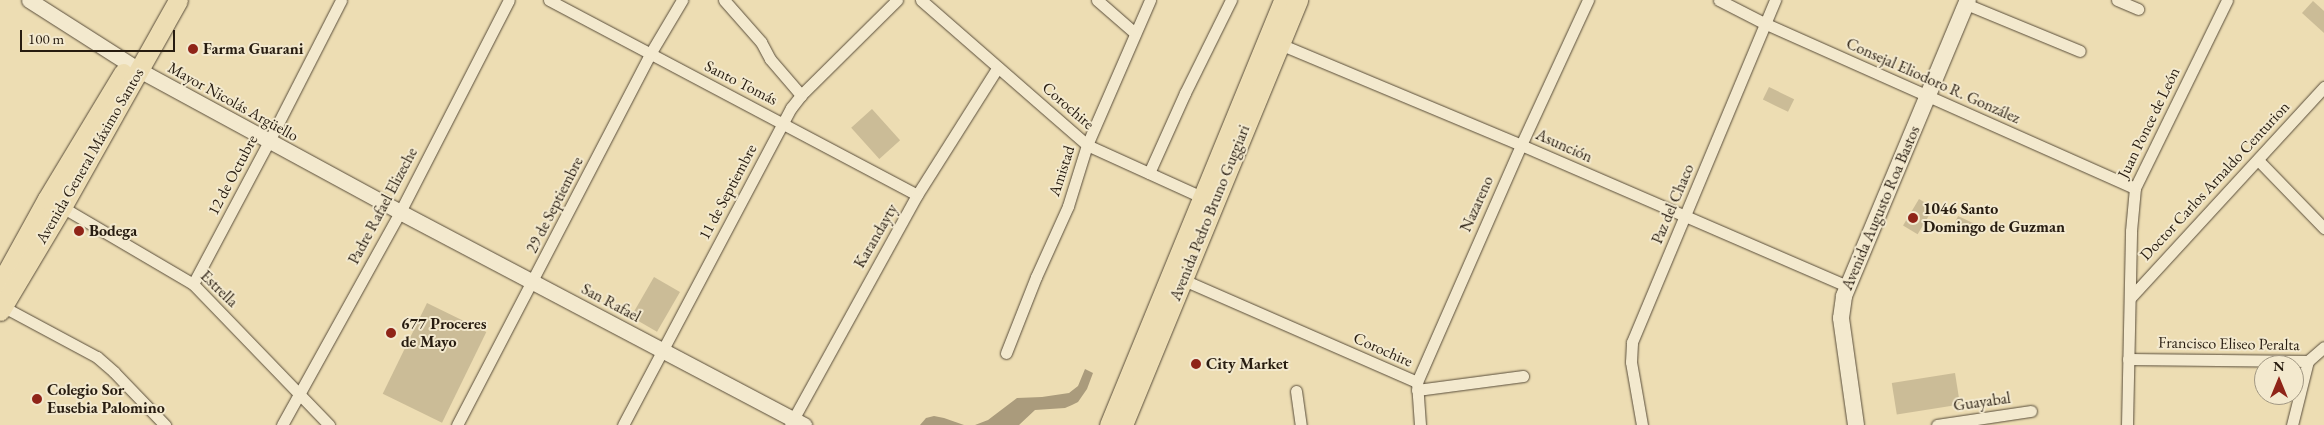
<!DOCTYPE html>
<meta charset="utf-8">
<style>
body{margin:0}
#map{position:relative;width:2324px;height:425px;overflow:hidden;background:#edddb3;font-family:"EB Garamond",serif}
div>[style]{position:absolute}
.green>*{inset:0;background:#cbbc97;transform-origin:0 0}
.water>*{inset:0;background:#aa9b7c}
.roads{filter:drop-shadow(0 0 1px #584c39) drop-shadow(0 0 1px #584c39)}
.minor>*{height:11px;margin:-5.5px;padding:0 5.5px;transform-origin:5.5px;border-radius:5.5px;background:#f3e9ce}
.tertiary>*{height:15px;margin:-7.5px;padding:0 7.5px;transform-origin:7.5px;border-radius:7.5px;background:#f3e9ce}
.secondary>*{height:16px;margin:-8px;padding:0 8px;transform-origin:8px;border-radius:8px;background:#f3e9ce}
.primary>*{height:19px;margin:-9.5px;padding:0 9.5px;transform-origin:9.5px;border-radius:9.5px;background:#edddb3}
.dots>*{width:14px;height:14px;translate:-50% -50%;box-sizing:border-box;border:2px solid #f3e9ce;border-radius:50%}
span{translate:-50% -50%;white-space:nowrap;text-align:center;line-height:1.15;-webkit-text-stroke:4px #f3e9ce;paint-order:stroke}
.poi-label{font-size:16px;color:#271c10;font-weight:700}
.left{translate:0 -50%;text-align:left}
.street-label{font-size:16px;color:#271c10}
.north{position:absolute;left:2254px;top:355px;width:50px;height:50px;box-sizing:border-box;background:#f3e9ce;border:1px solid #a19782;border-radius:50%;rotate:0deg;font-size:14px;font-weight:700;line-height:20px;text-align:center;color:#271c10}
.north::after{content:'';display:block;margin:auto;width:18px;height:22px;background:#8f2418;clip-path:polygon(50% 0,100% 100%,50% 72%,0 100%)}
.scale{position:absolute;left:20px;top:30px;width:155px;height:22px;box-sizing:border-box;border:2px solid #271c10;border-top:0;padding-left:6px;font-size:15px;line-height:18px;white-space:nowrap;color:#271c10;-webkit-text-stroke:4px #f3e9ce;paint-order:stroke}
</style>
<div id="map">
<div class="green">
<div style="clip-path:polygon(2313px 1px,2324px 11px,2324px 33px,2302px 13px)"></div>
<div style="left:1769px;top:87px;width:28px;height:14px;rotate:26deg"></div>
<div style="left:872px;top:109px;width:42px;height:28px;rotate:48deg"></div>
<div style="left:1919px;top:199px;width:17px;height:31px;rotate:31deg"></div>
<div style="left:1958px;top:216px;width:23px;height:12px;rotate:25deg"></div>
<div style="left:654px;top:277px;width:30px;height:46px;rotate:30deg"></div>
<div style="left:427px;top:303px;width:66px;height:101px;rotate:26deg"></div>
<div style="left:1955px;top:373px;width:32px;height:64px;rotate:81deg"></div>
</div>
<div class="water">
<div style="clip-path:polygon(1085px 369px,1093px 373px,1087px 389px,1078px 402px,1072px 405px,1065px 408px,1035px 410px,1019px 425px,975px 425px,988px 420px,1017px 398px,1042px 397px,1069px 393px,1078px 386px)"></div>
<div style="clip-path:polygon(934px 416px,944px 418px,964px 425px,920px 425px,926px 418px)"></div>
</div>
<div class="roads">
<div class="minor">
<div style="left:549px;top:0;width:416px;rotate:27.9deg"></div>
<div style="left:724px;top:0;width:56px;rotate:48.6deg"></div>
<div style="left:761px;top:42px;width:19px;rotate:62deg"></div>
<div style="left:770px;top:59px;width:48px;rotate:49.3deg"></div>
<div style="left:921px;top:0;width:220px;rotate:41.1deg"></div>
<div style="left:1087px;top:145px;width:131px;rotate:24.4deg"></div>
<div style="left:1097px;top:0;width:50px;rotate:41deg"></div>
<div style="left:1719px;top:0;width:51px;rotate:27.1deg"></div>
<div style="left:1764px;top:23px;width:406px;rotate:24deg"></div>
<div style="left:2117px;top:0;width:23px;rotate:23deg"></div>
<div style="left:1966px;top:4px;width:123px;rotate:22.4deg"></div>
<div style="left:1275px;top:42px;width:267px;rotate:22.7deg"></div>
<div style="left:1521px;top:145px;width:355px;rotate:23.4deg"></div>
<div style="left:2258px;top:160px;width:95px;rotate:45.9deg"></div>
<div style="left:1149px;top:173px;width:88px;rotate:-65.8deg"></div>
<div style="left:1185px;top:93px;width:104px;rotate:-63.7deg"></div>
<div style="left:62px;top:207px;width:152px;rotate:30.4deg"></div>
<div style="left:193px;top:284px;width:196px;rotate:46deg"></div>
<div style="left:1179px;top:278px;width:260px;rotate:23.6deg"></div>
<div style="left:193px;top:284px;width:162px;rotate:-62deg"></div>
<div style="left:269px;top:141px;width:158px;rotate:-62.9deg"></div>
<div style="left:2130px;top:298px;width:287px;rotate:-47.4deg"></div>
<div style="left:0;top:305px;width:110px;rotate:28.2deg"></div>
<div style="left:97px;top:357px;width:23px;rotate:41deg"></div>
<div style="left:114px;top:372px;width:74px;rotate:46.1deg"></div>
<div style="left:1006px;top:353px;width:82px;rotate:-68.5deg"></div>
<div style="left:1036px;top:277px;width:78px;rotate:-65.7deg"></div>
<div style="left:1068px;top:206px;width:64px;rotate:-72.7deg"></div>
<div style="left:1087px;top:145px;width:158px;rotate:-66.5deg"></div>
<div style="left:2128px;top:359px;width:180px;rotate:0.6deg"></div>
<div style="left:2308px;top:361px;width:21px;rotate:-41deg"></div>
<div style="left:1417px;top:390px;width:107px;rotate:-7.5deg"></div>
<div style="left:1296px;top:391px;width:34px;rotate:82deg"></div>
<div style="left:282px;top:425px;width:244px;rotate:-61deg"></div>
<div style="left:400px;top:212px;width:238px;rotate:-62.8deg"></div>
<div style="left:457px;top:425px;width:418px;rotate:-62.5deg"></div>
<div style="left:650px;top:54px;width:63px;rotate:-59.3deg"></div>
<div style="left:623px;top:425px;width:359px;rotate:-62.1deg"></div>
<div style="left:791px;top:108px;width:16px;rotate:-52deg"></div>
<div style="left:801px;top:95px;width:135px;rotate:-44.7deg"></div>
<div style="left:790px;top:425px;width:263px;rotate:-61.1deg"></div>
<div style="left:917px;top:195px;width:151px;rotate:-57.7deg"></div>
<div style="left:1420px;top:425px;width:43px;rotate:-94deg"></div>
<div style="left:1417px;top:382px;width:259px;rotate:-66.3deg"></div>
<div style="left:1521px;top:145px;width:160px;rotate:-65.2deg"></div>
<div style="left:1642px;top:425px;width:64px;rotate:-99.9deg"></div>
<div style="left:1631px;top:362px;width:20px;rotate:-87deg"></div>
<div style="left:1632px;top:342px;width:371px;rotate:-67.3deg"></div>
<div style="left:1937px;top:425px;width:95px;rotate:-8.5deg"></div>
<div style="left:2127px;top:425px;width:194px;rotate:-88.8deg"></div>
<div style="left:2131px;top:231px;width:43px;rotate:-84.7deg"></div>
<div style="left:2135px;top:188px;width:209px;rotate:-63.9deg"></div>
<div style="left:2292px;top:425px;width:66px;rotate:-76deg"></div>
</div>
<div class="tertiary">
<div style="left:29px;top:0;width:130px;rotate:32.5deg"></div>
<div style="left:139px;top:70px;width:297px;rotate:28.5deg"></div>
<div style="left:400px;top:212px;width:457px;rotate:27.8deg"></div>
</div>
<div class="secondary">
<div style="left:1856px;top:425px;width:108px;rotate:-98deg"></div>
<div style="left:1841px;top:318px;width:22px;rotate:-82deg"></div>
<div style="left:1844px;top:296px;width:321px;rotate:-67.3deg"></div>
</div>
<div class="primary">
<div style="left:0;top:284px;width:97px;rotate:-61.1deg"></div>
<div style="left:47px;top:199px;width:147px;rotate:-58.9deg"></div>
<div style="left:0;top:311px;width:121px;rotate:-59.2deg"></div>
<div style="left:62px;top:207px;width:237px;rotate:-60.7deg"></div>
<div style="left:1109px;top:425px;width:459px;rotate:-67.7deg"></div>
<div style="left:1123px;top:425px;width:460px;rotate:-67.6deg"></div>
</div>
</div>
<div class="dots">
<div style="left:193px;top:49px;background:#8f2418"></div>
<div style="left:1913px;top:218px;background:#8f2418"></div>
<div style="left:79px;top:231px;background:#8f2418"></div>
<div style="left:391px;top:333px;background:#8f2418"></div>
<div style="left:1196px;top:364px;background:#8f2418"></div>
<div style="left:37px;top:399px;background:#8f2418"></div>
</div>
<div class="poi-label">
<span class="left" style="left:203px;top:49px">Farma Guarani</span>
<span class="left" style="left:1923px;top:218px">1046 Santo<br>Domingo de Guzman</span>
<span class="left" style="left:89px;top:231px">Bodega</span>
<span class="left" style="left:401px;top:333px">677 Proceres<br>de Mayo</span>
<span class="left" style="left:1206px;top:364px">City Market</span>
<span class="left" style="left:47px;top:399px">Colegio Sor<br>Eusebia Palomino</span>
</div>
<div class="street-label">
<span style="left:1933px;top:81px;rotate:24deg">Consejal Eliodoro R. González</span>
<span style="left:741px;top:83px;rotate:27deg">Santo Tomás</span>
<span style="left:233px;top:102px;rotate:29deg">Mayor Nicolás Argüello</span>
<span style="left:1068px;top:106px;rotate:41deg">Corochire</span>
<span style="left:2149px;top:123px;rotate:-64deg">Juan Ponce de León</span>
<span style="left:1564px;top:146px;rotate:24deg">Asunción</span>
<span style="left:90px;top:156px;rotate:-60deg">Avenida General Máximo Santos</span>
<span style="left:1062px;top:171px;rotate:-72deg">Amistad</span>
<span style="left:233px;top:175px;rotate:-62deg">12 de Octubre</span>
<span style="left:2215px;top:181px;rotate:-47deg">Doctor Carlos Arnaldo Centurion</span>
<span style="left:728px;top:192px;rotate:-62deg">11 de Septiembre</span>
<span style="left:1477px;top:204px;rotate:-66deg">Nazareno</span>
<span style="left:1673px;top:204px;rotate:-67deg">Paz del Chaco</span>
<span style="left:555px;top:205px;rotate:-63deg">29 de Septiembre</span>
<span style="left:383px;top:206px;rotate:-62deg">Padre Rafael Elizeche</span>
<span style="left:1881px;top:208px;rotate:-67deg">Avenida Augusto Roa Bastos</span>
<span style="left:1210px;top:213px;rotate:-68deg">Avenida Pedro Bruno Guggiari</span>
<span style="left:876px;top:236px;rotate:-60deg">Karandayty</span>
<span style="left:219px;top:289px;rotate:44deg">Estrella</span>
<span style="left:611px;top:303px;rotate:28deg">San Rafael</span>
<span style="left:2229px;top:344px;rotate:1deg">Francisco Eliseo Peralta</span>
<span style="left:1383px;top:350px;rotate:24deg">Corochire</span>
<span style="left:1982px;top:402px;rotate:-8deg">Guayabal</span>
</div>
<div class="north">N</div>
<div class="scale">100 m</div>
</div>
